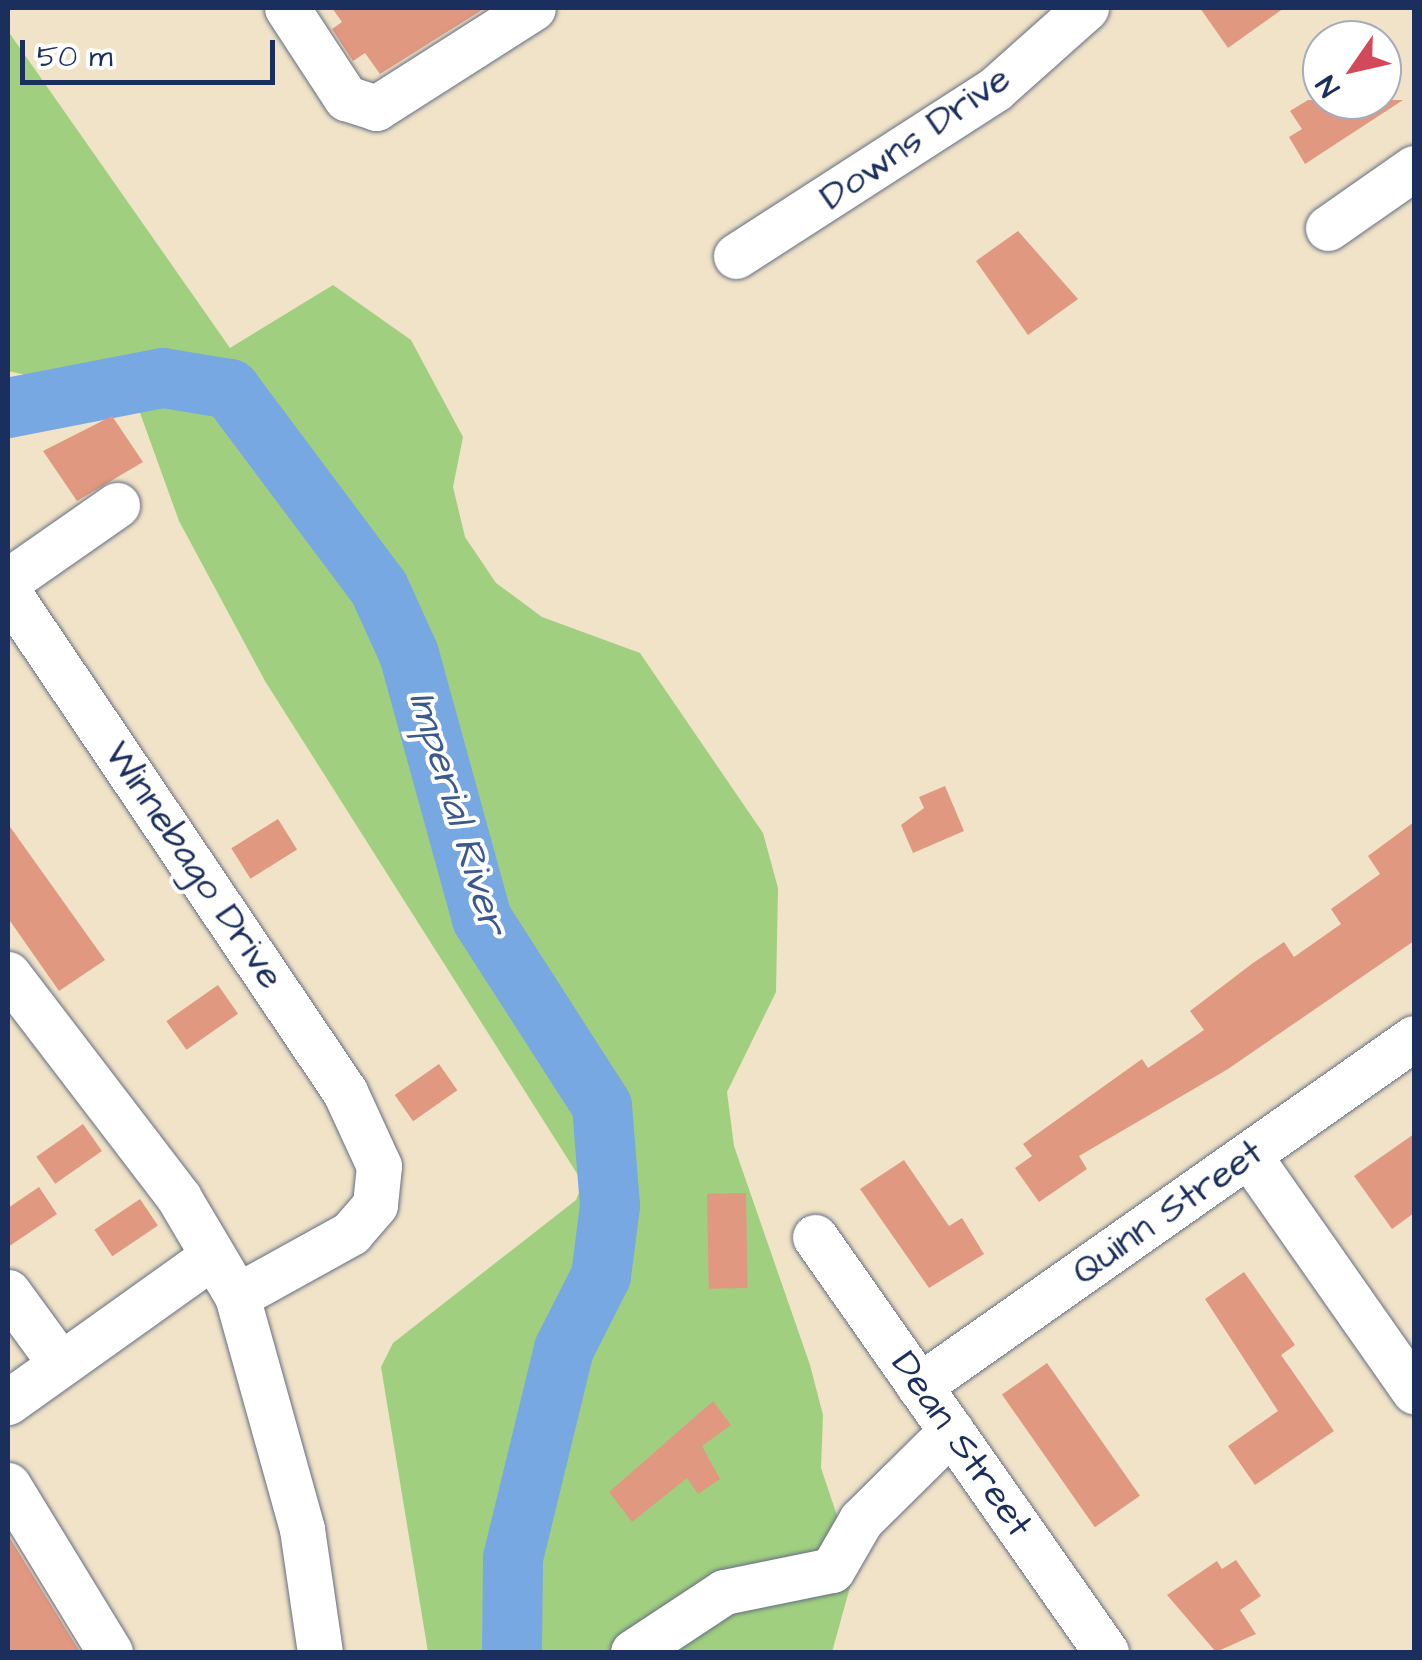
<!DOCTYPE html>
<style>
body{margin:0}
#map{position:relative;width:1422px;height:1660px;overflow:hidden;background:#f0e3c7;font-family:"Architects Daughter",sans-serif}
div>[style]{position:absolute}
.green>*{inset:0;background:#a0d07f}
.river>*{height:60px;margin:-30px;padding:0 30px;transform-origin:30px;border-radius:30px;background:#77a8e2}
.building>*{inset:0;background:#e19880;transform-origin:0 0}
.roads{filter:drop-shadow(0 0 2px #666e83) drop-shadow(0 0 2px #666e83)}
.minor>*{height:45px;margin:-22.5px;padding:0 22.5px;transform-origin:22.5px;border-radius:22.5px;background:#fff}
span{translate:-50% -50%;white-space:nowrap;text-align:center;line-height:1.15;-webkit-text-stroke:8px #fff;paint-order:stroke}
.street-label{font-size:38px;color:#1b2f5e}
.water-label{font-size:40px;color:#3b598c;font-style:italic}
.frame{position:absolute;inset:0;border:10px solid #1b2f5e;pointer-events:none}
.north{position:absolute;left:1302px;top:20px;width:100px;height:100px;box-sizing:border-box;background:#fff;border:2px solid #a4acbf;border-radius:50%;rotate:236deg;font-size:28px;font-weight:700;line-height:40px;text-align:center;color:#1b2f5e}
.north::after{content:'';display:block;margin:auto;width:35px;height:45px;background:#d1495b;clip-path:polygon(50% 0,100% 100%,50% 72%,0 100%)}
.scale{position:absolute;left:20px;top:40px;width:255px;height:45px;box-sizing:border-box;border:5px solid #1b2f5e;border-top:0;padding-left:12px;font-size:30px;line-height:35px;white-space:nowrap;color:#1b2f5e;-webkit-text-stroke:8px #fff;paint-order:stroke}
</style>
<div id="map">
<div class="green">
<div style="clip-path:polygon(8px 31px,230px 348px,333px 285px,411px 340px,463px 437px,453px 487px,465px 537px,496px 583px,542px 617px,640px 653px,763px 833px,778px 888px,776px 992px,727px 1092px,734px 1146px,810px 1365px,823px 1415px,821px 1468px,855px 1569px,832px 1652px,428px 1652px,381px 1367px,393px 1343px,576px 1200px,583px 1183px,265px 681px,179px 521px,135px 399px,8px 371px)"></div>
</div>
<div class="river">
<div style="left:8px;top:408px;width:158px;rotate:-11deg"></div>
<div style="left:163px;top:378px;width:68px;rotate:9.3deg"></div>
<div style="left:230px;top:389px;width:249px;rotate:53.2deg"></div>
<div style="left:379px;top:588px;width:72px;rotate:65.6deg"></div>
<div style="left:409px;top:654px;width:275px;rotate:74.6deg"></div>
<div style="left:482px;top:919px;width:222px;rotate:57.3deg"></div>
<div style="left:602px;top:1106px;width:100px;rotate:85.4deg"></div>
<div style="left:610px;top:1206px;width:71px;rotate:97.3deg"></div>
<div style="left:601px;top:1276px;width:82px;rotate:116.9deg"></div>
<div style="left:564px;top:1349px;width:216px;rotate:103.7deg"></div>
<div style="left:513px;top:1559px;width:93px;rotate:90.6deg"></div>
</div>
<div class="building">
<div style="clip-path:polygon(332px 8px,485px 8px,380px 74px,365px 53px,353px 61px,332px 29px,342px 22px)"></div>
<div style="clip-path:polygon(1200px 8px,1284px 8px,1228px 48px)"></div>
<div style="clip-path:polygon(1308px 100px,1403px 100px,1305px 164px,1289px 137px,1302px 129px,1290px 111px)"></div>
<div style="clip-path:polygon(1018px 231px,1078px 299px,1028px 335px,976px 261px)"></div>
<div style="clip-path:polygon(112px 416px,143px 462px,77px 501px,43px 451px)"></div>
<div style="clip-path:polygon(945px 786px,964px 831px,913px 853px,901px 825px,924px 808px,919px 797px)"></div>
<div style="left:278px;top:819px;width:36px;height:55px;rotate:58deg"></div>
<div style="clip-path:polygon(1414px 822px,1414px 941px,1228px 1069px,1079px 1156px,1087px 1169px,1039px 1202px,1015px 1168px,1032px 1156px,1023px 1144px,1142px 1059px,1148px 1068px,1204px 1030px,1190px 1011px,1253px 963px,1284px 942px,1294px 957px,1341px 924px,1331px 909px,1380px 874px,1368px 856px)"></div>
<div style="clip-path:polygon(8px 824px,105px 960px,59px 991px,8px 918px)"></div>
<div style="left:218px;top:985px;width:35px;height:63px;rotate:55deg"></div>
<div style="left:439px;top:1064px;width:32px;height:54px;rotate:55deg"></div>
<div style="left:83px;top:1124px;width:33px;height:57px;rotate:55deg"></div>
<div style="clip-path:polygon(1414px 1134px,1414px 1213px,1392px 1229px,1354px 1176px)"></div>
<div style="clip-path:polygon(904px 1160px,949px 1226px,962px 1218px,984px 1254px,929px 1288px,860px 1189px)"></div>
<div style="clip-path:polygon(39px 1187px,57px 1214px,8px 1247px,8px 1208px)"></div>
<div style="left:746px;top:1193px;width:95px;height:39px;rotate:89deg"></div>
<div style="left:140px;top:1199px;width:32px;height:55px;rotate:56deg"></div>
<div style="clip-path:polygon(1244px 1272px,1295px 1345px,1281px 1355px,1334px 1431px,1255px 1485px,1228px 1446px,1278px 1411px,1205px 1299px)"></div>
<div style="left:1047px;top:1363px;width:162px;height:55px;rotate:55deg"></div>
<div style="clip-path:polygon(713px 1401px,731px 1425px,702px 1446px,720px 1479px,698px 1494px,687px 1478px,632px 1522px,609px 1492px)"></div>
<div style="clip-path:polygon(8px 1535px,80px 1652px,8px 1652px)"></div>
<div style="clip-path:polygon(1236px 1560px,1261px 1596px,1240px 1610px,1256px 1634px,1216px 1652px,1167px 1595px,1217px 1561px,1222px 1569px)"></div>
</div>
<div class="roads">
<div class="minor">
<div style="left:287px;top:8px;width:108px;rotate:56.8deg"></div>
<div style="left:346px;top:98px;width:32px;rotate:18deg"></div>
<div style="left:376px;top:108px;width:186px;rotate:-32.5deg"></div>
<div style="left:1328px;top:228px;width:105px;rotate:-34.9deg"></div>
<div style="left:736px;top:256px;width:308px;rotate:-32.8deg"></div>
<div style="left:995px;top:89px;width:122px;rotate:-41.7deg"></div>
<div style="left:8px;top:581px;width:133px;rotate:-34.9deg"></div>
<div style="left:8px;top:592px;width:603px;rotate:56.02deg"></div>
<div style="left:345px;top:1092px;width:81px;rotate:65.3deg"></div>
<div style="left:379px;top:1166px;width:39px;rotate:96deg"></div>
<div style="left:375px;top:1205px;width:37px;rotate:131deg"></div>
<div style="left:351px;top:1233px;width:130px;rotate:151.1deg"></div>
<div style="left:8px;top:974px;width:282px;rotate:52.6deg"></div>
<div style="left:179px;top:1198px;width:114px;rotate:59.4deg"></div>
<div style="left:237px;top:1296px;width:242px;rotate:74.4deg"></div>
<div style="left:302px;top:1529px;width:124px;rotate:81.7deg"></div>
<div style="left:1250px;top:1157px;width:286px;rotate:55deg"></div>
<div style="left:815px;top:1237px;width:507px;rotate:54.96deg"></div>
<div style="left:8px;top:1292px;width:87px;rotate:53.9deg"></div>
<div style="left:919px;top:1386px;width:605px;rotate:-35.11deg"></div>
<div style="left:8px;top:1402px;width:249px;rotate:-35.5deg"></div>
<div style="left:8px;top:1485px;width:196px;rotate:58.6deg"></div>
<div style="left:633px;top:1652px;width:109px;rotate:-33.4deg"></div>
<div style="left:724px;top:1592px;width:110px;rotate:-11.5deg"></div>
<div style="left:832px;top:1570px;width:58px;rotate:-59.9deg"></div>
<div style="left:861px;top:1520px;width:127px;rotate:-44.7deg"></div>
</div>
</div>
<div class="street-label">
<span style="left:916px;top:139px;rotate:-35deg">Downs Drive</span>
<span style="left:193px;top:866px;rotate:56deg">Winnebago Drive</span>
<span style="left:1168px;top:1213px;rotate:-35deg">Quinn Street</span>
<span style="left:961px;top:1445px;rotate:55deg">Dean Street</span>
</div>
<div class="water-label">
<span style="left:457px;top:813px;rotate:73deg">Imperial River</span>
</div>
<div class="frame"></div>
<div class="north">N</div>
<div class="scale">50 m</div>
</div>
